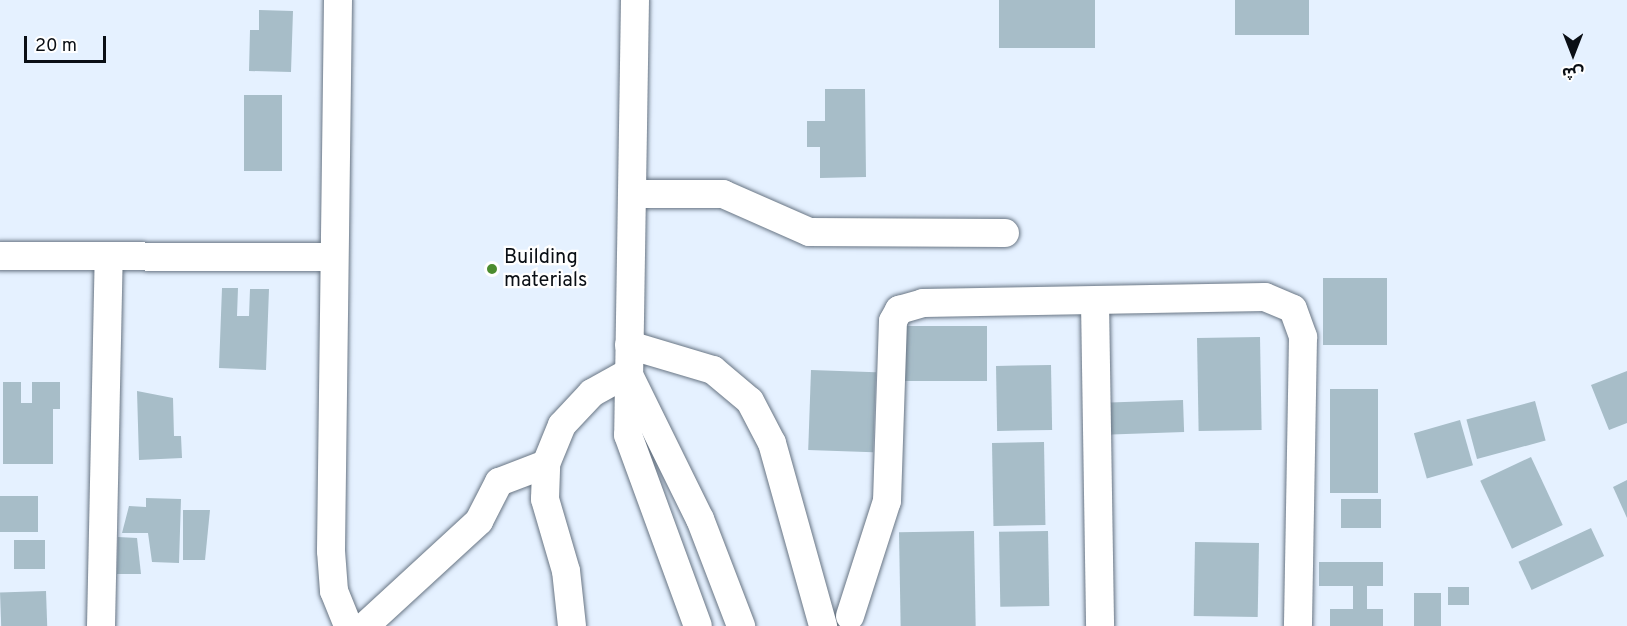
<!DOCTYPE html>
<meta charset="utf-8">
<style>
body{margin:0}
#map{position:relative;width:1627px;height:626px;overflow:hidden;background:#e5f1ff;font-family:Overpass,"Noto Sans Arabic",sans-serif}
div>[style]{position:absolute}
.building>*{inset:0;background:#a7bdc8;transform-origin:0 0}
.roads{filter:drop-shadow(0 0 2px #687584) drop-shadow(0 0 2px #687584)}
.minor>*{height:28px;margin:-14px;padding:0 14px;transform-origin:14px;border-radius:14px;background:#fff}
.dots>*{width:16px;height:16px;translate:-50% -50%;box-sizing:border-box;border:3px solid #fff;border-radius:50%}
span{translate:-50% -50%;white-space:nowrap;text-align:center;line-height:1.15;-webkit-text-stroke:4.5px #fff;paint-order:stroke}
.poi-label{font-size:20px;color:#0a0f15}
.left{translate:0 -50%;text-align:left}
.north{position:absolute;left:1543px;top:24px;width:60px;height:60px;-webkit-text-stroke:4px #fff;paint-order:stroke;rotate:180deg;font-size:16px;font-weight:700;line-height:24px;text-align:center;color:#0a0f15}
.north::after{content:'';display:block;margin:auto;width:21px;height:27px;background:#0a0f15;clip-path:polygon(50% 0,100% 100%,50% 72%,0 100%)}
.scale{position:absolute;left:24px;top:36px;width:82px;height:27px;box-sizing:border-box;border:3px solid #0a0f15;border-top:0;padding-left:8px;font-size:18px;line-height:21px;white-space:nowrap;color:#0a0f15;-webkit-text-stroke:4px #fff;paint-order:stroke}
</style>
<div id="map">
<div class="building">
<div style="left:999px;top:0;width:96px;height:48px"></div>
<div style="left:1235px;top:0;width:74px;height:35px"></div>
<div style="clip-path:polygon(259px 10px,293px 11px,291px 72px,249px 71px,250px 30px,259px 30px)"></div>
<div style="clip-path:polygon(825px 89px,865px 89px,866px 177px,820px 178px,820px 147px,807px 147px,807px 121px,825px 121px)"></div>
<div style="left:244px;top:95px;width:38px;height:76px"></div>
<div style="left:1323px;top:278px;width:64px;height:67px"></div>
<div style="clip-path:polygon(222px 288px,238px 288px,237px 316px,249px 316px,250px 289px,269px 289px,266px 370px,219px 368px)"></div>
<div style="left:987px;top:326px;width:55px;height:86px;rotate:90deg"></div>
<div style="left:1260px;top:337px;width:93px;height:63px;rotate:89deg"></div>
<div style="left:1051px;top:365px;width:65px;height:55px;rotate:89deg"></div>
<div style="left:811px;top:370px;width:65px;height:80px;rotate:2deg"></div>
<div style="clip-path:polygon(1627px 371px,1627px 423px,1609px 430px,1591px 385px)"></div>
<div style="clip-path:polygon(3px 382px,21px 382px,21px 403px,32px 403px,32px 382px,60px 382px,60px 409px,53px 409px,53px 464px,3px 464px)"></div>
<div style="left:1330px;top:389px;width:48px;height:104px"></div>
<div style="clip-path:polygon(137px 391px,173px 398px,174px 436px,181px 436px,182px 458px,139px 460px)"></div>
<div style="left:1183px;top:400px;width:32px;height:73px;rotate:88deg"></div>
<div style="left:1535px;top:401px;width:41px;height:71px;rotate:75deg"></div>
<div style="left:1460px;top:420px;width:47px;height:48px;rotate:74deg"></div>
<div style="left:1044px;top:442px;width:83px;height:52px;rotate:89deg"></div>
<div style="left:1531px;top:457px;width:75px;height:56px;rotate:65deg"></div>
<div style="clip-path:polygon(1627px 480px,1627px 518px,1613px 487px)"></div>
<div style="left:0;top:496px;width:38px;height:36px"></div>
<div style="clip-path:polygon(146px 498px,181px 499px,179px 563px,152px 562px,148px 533px,122px 533px,129px 506px,146px 507px)"></div>
<div style="left:1341px;top:499px;width:40px;height:29px"></div>
<div style="clip-path:polygon(183px 510px,210px 510px,205px 560px,183px 560px)"></div>
<div style="left:1591px;top:528px;width:31px;height:80px;rotate:65deg"></div>
<div style="left:974px;top:531px;width:95px;height:75px;rotate:89deg"></div>
<div style="left:1048px;top:531px;width:75px;height:49px;rotate:89deg"></div>
<div style="clip-path:polygon(118px 537px,137px 538px,141px 574px,117px 574px)"></div>
<div style="left:14px;top:540px;width:31px;height:29px"></div>
<div style="left:1195px;top:542px;width:64px;height:74px;rotate:1deg"></div>
<div style="clip-path:polygon(1319px 562px,1383px 562px,1383px 586px,1367px 586px,1367px 609px,1383px 609px,1383px 626px,1330px 626px,1330px 609px,1353px 609px,1353px 586px,1319px 586px)"></div>
<div style="left:1448px;top:587px;width:21px;height:18px"></div>
<div style="left:46px;top:591px;width:35px;height:46px;rotate:88deg"></div>
<div style="left:1414px;top:593px;width:27px;height:33px"></div>
</div>
<div class="roads">
<div class="minor">
<div style="left:338px;top:0;width:551px;rotate:90.73deg"></div>
<div style="left:331px;top:551px;width:40px;rotate:85.7deg"></div>
<div style="left:334px;top:591px;width:38px;rotate:68deg"></div>
<div style="left:635px;top:0;width:435px;rotate:90.9deg"></div>
<div style="left:628px;top:435px;width:203px;rotate:69.9deg"></div>
<div style="left:633px;top:194px;width:90px"></div>
<div style="left:723px;top:194px;width:94px;rotate:23.8deg"></div>
<div style="left:809px;top:232px;width:196px;rotate:0.3deg"></div>
<div style="left:0;top:256px;width:332px;rotate:0.2deg"></div>
<div style="left:1095px;top:302px;width:324px;rotate:89.1deg"></div>
<div style="left:629px;top:345px;width:88px;rotate:16.6deg"></div>
<div style="left:713px;top:370px;width:48px;rotate:40deg"></div>
<div style="left:750px;top:401px;width:47px;rotate:62.4deg"></div>
<div style="left:772px;top:443px;width:190px;rotate:74.4deg"></div>
<div style="left:629px;top:375px;width:161px;rotate:63.8deg"></div>
<div style="left:700px;top:519px;width:115px;rotate:69deg"></div>
<div style="left:850px;top:616px;width:121px;rotate:-72.2deg"></div>
<div style="left:887px;top:501px;width:180px;rotate:-88.1deg"></div>
<div style="left:893px;top:321px;width:13px;rotate:-61deg"></div>
<div style="left:899px;top:310px;width:25px;rotate:-16deg"></div>
<div style="left:923px;top:303px;width:342px;rotate:-1deg"></div>
<div style="left:1265px;top:297px;width:30px;rotate:23deg"></div>
<div style="left:1293px;top:309px;width:30px;rotate:70deg"></div>
<div style="left:1303px;top:337px;width:289px;rotate:91deg"></div>
<div style="left:101px;top:626px;width:370px;rotate:-88.8deg"></div>
<div style="left:365px;top:626px;width:155px;rotate:-42.6deg"></div>
<div style="left:479px;top:521px;width:44px;rotate:-62.9deg"></div>
<div style="left:499px;top:482px;width:50px;rotate:-21deg"></div>
<div style="left:572px;top:626px;width:55px;rotate:-96.2deg"></div>
<div style="left:566px;top:571px;width:75px;rotate:-106.3deg"></div>
<div style="left:545px;top:499px;width:35px;rotate:-88deg"></div>
<div style="left:546px;top:464px;width:42px;rotate:-67.7deg"></div>
<div style="left:562px;top:425px;width:44px;rotate:-46.8deg"></div>
<div style="left:592px;top:393px;width:41px;rotate:-29.1deg"></div>
</div>
</div>
<div class="dots">
<div style="left:492px;top:269px;background:#4b8c2f"></div>
</div>
<div class="poi-label">
<span class="left" style="left:504px;top:270px">Building<br>materials</span>
</div>
<div class="north">ش</div>
<div class="scale">20 m</div>
</div>
